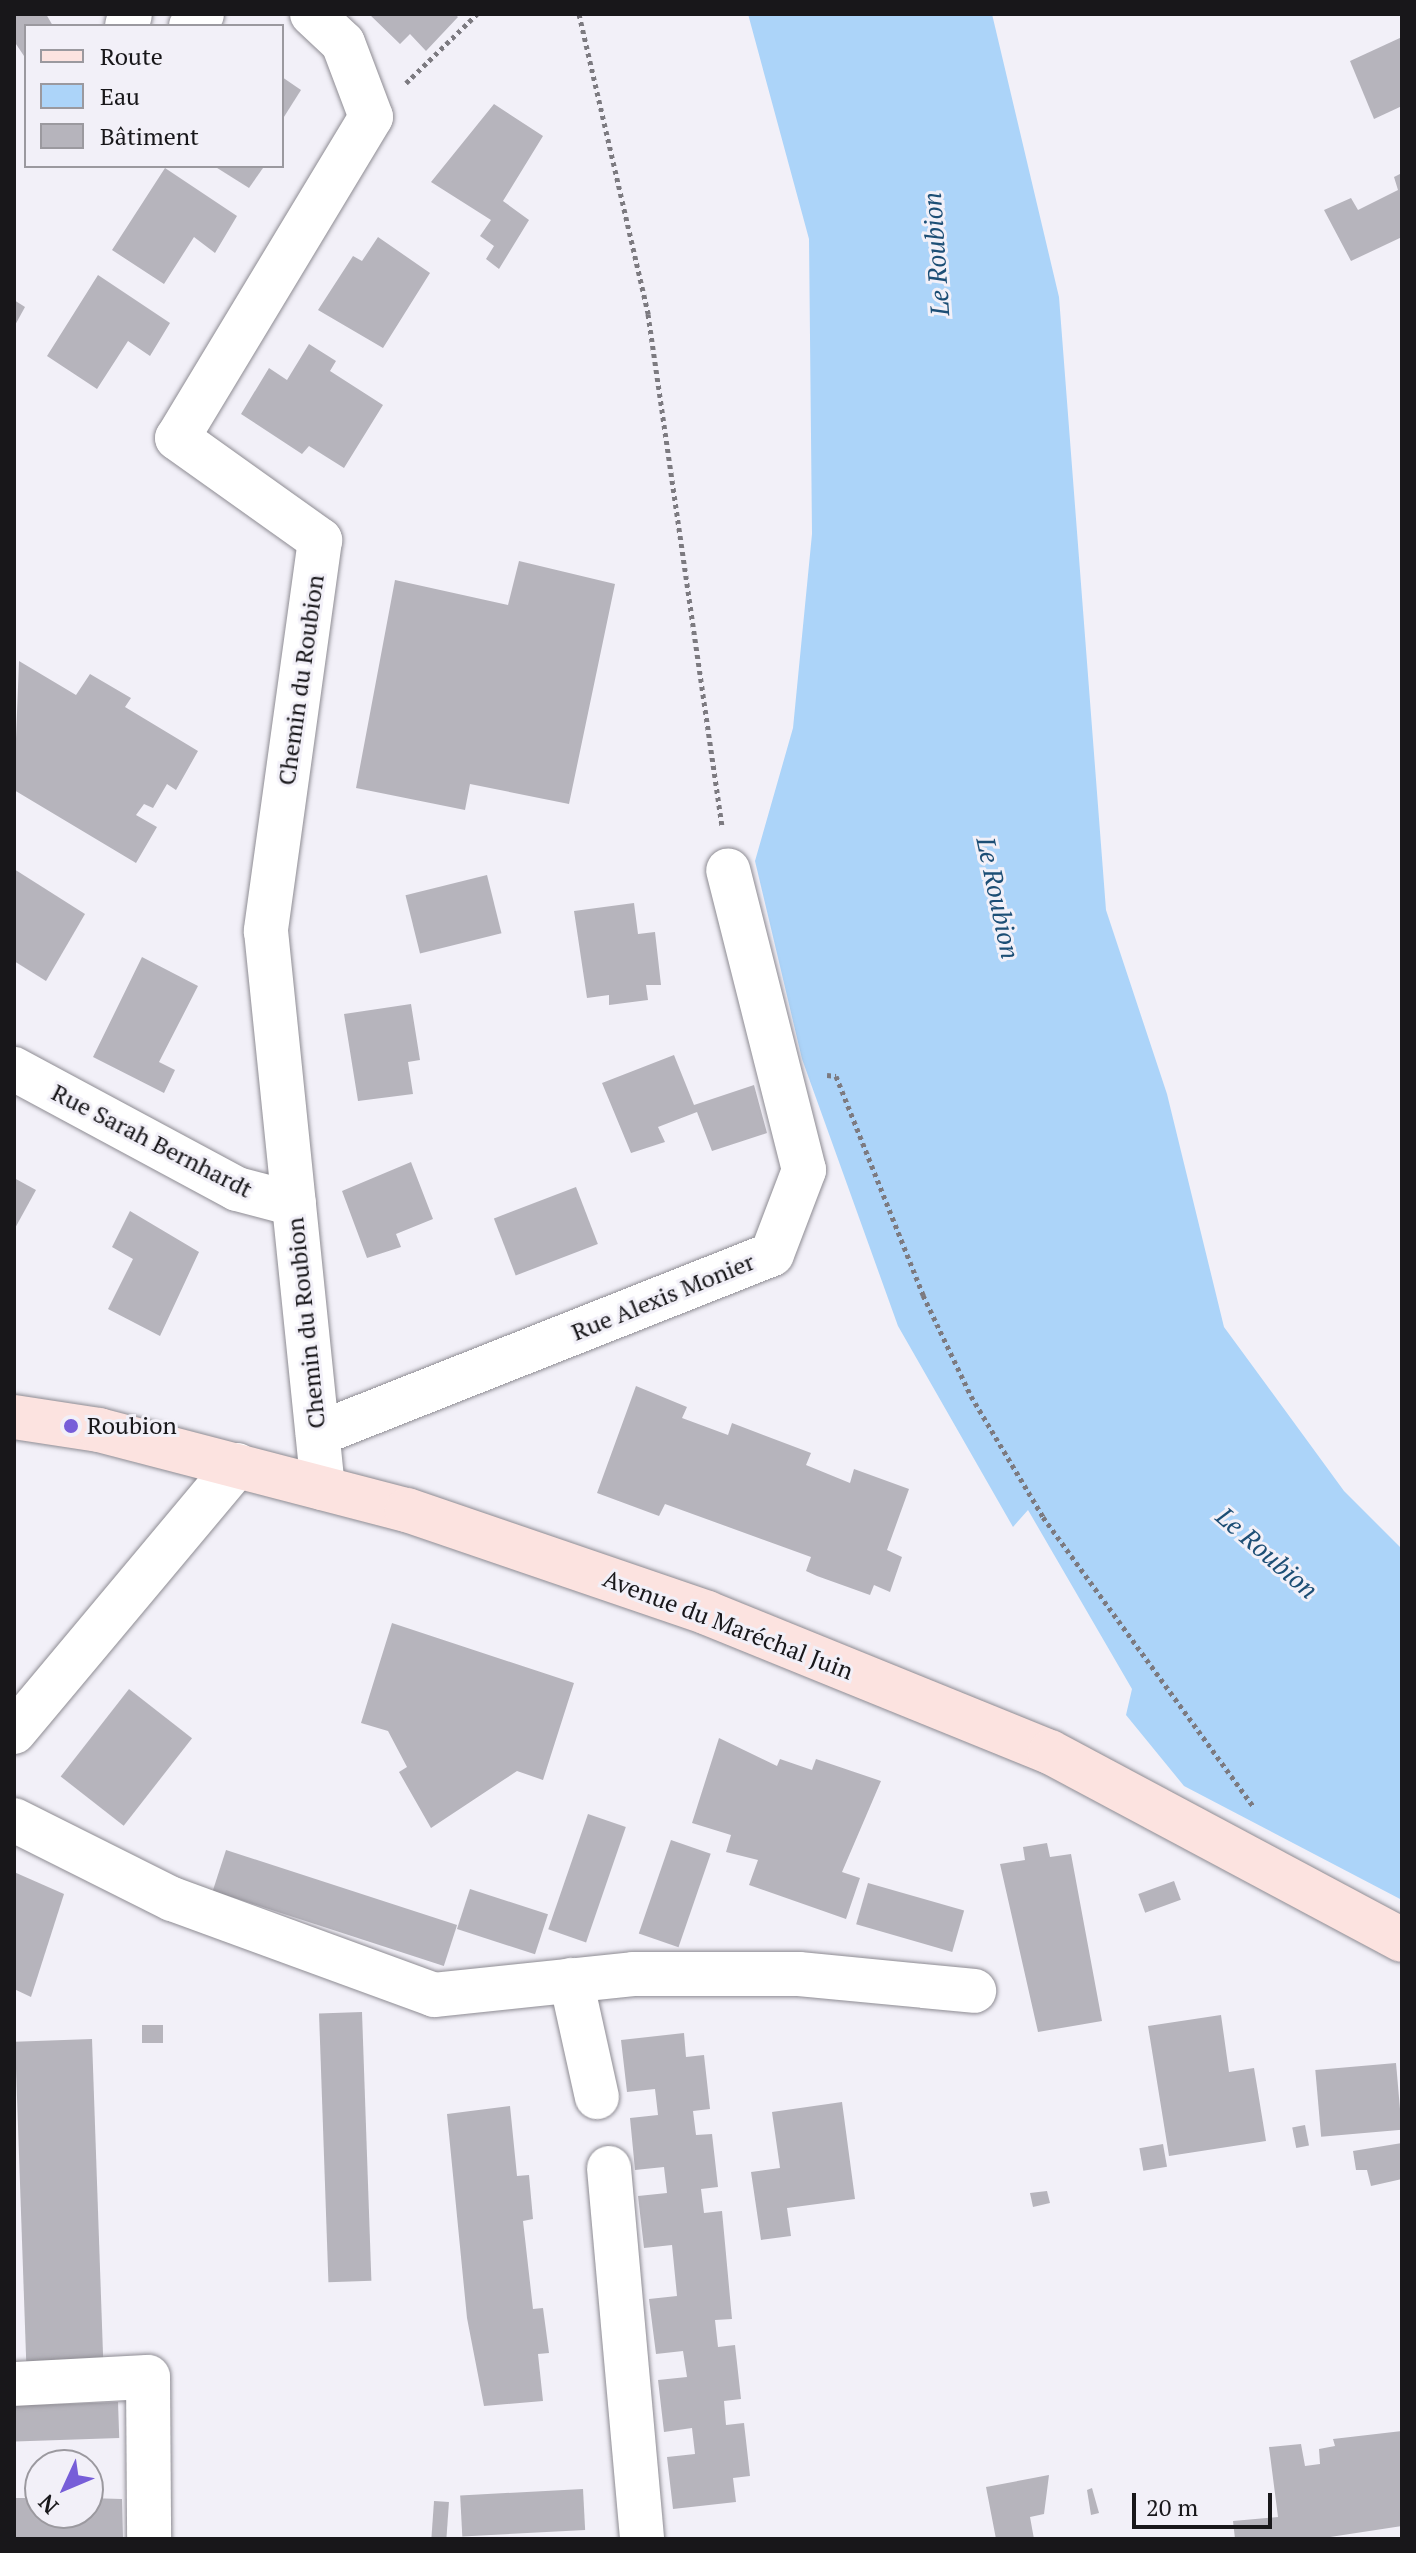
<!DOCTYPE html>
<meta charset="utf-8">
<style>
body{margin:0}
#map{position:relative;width:1416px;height:2553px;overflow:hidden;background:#f2f0f8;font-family:"PT Serif",serif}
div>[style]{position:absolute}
.water>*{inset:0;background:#acd4f9}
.building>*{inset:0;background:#b6b4bc;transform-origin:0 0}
.path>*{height:5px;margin-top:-2.5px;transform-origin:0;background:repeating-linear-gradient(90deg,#7c7a80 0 4px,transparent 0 8px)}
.roads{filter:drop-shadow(0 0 2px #8e8c93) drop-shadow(0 0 2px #8e8c93)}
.minor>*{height:44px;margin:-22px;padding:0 22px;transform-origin:22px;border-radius:22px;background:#fff}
.secondary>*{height:44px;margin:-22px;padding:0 22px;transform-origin:22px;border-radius:22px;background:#fce3e0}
.dots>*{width:22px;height:22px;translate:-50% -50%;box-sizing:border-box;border:4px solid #f2f0f8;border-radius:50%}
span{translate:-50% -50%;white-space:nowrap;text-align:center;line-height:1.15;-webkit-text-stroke:6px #f2f0f8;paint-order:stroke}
.street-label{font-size:24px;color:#18171a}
.poi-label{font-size:24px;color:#18171a}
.left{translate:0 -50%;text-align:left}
.water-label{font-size:26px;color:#1c4e75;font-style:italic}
.frame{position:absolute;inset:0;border:16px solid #18171a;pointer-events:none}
.legend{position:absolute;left:24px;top:24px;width:260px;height:144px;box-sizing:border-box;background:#f2f0f8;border:2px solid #9b999f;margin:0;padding:10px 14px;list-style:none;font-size:24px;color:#18171a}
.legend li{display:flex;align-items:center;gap:16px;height:40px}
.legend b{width:40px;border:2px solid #9b999f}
.north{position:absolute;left:24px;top:2449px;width:80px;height:80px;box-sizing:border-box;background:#f2f0f8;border:2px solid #9b999f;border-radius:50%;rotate:226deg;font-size:22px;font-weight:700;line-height:32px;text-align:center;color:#18171a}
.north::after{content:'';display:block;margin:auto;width:28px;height:36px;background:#775ed8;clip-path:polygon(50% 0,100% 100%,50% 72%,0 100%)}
.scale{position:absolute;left:1132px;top:2493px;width:140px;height:36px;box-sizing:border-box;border:4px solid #18171a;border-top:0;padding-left:10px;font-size:24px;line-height:28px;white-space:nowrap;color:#18171a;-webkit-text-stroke:6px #f2f0f8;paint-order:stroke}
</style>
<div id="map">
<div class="water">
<div style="clip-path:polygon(748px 14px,992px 14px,1059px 297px,1106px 910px,1167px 1094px,1224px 1327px,1344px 1491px,1402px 1549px,1402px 1900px,1184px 1786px,1126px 1715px,1132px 1689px,1028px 1510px,1013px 1527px,898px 1326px,802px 1059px,755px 861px,793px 728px,812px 534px,809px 239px)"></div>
</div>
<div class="building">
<div style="clip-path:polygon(14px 14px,46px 14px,53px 26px,26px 26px,26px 59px,14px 41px)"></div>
<div style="clip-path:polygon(369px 14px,455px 14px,458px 17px,426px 51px,410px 34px,400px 44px)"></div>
<div style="clip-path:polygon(1402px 37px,1402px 106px,1374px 119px,1350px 61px)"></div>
<div style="clip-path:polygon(282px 77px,301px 90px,282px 120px)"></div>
<div style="clip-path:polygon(494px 104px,543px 136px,503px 201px,529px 220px,499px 269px,486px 259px,494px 246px,480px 236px,491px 220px,431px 182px)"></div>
<div style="clip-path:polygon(214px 166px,260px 166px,263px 168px,249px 188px)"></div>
<div style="clip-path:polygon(165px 168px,237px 216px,215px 253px,194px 237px,164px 284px,112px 250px)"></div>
<div style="clip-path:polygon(1402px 173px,1402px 237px,1351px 261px,1324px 210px,1351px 198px,1358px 210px,1398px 190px,1394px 177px)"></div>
<div style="clip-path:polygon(378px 237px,430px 273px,383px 348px,318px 310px,353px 256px,362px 261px)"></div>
<div style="clip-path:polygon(98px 275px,170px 323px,150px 356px,128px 341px,97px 389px,47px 356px)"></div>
<div style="clip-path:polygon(14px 300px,25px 307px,14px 327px)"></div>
<div style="clip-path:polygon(309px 344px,336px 361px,330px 371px,383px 405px,344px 468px,309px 446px,302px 454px,241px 414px,269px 368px,287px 380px)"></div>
<div style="clip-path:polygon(519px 561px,615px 584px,569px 804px,470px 784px,465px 810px,356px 788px,395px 580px,508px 605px)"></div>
<div style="clip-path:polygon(19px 661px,76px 695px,90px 674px,131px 698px,125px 707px,198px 751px,176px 790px,167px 784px,153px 808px,144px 804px,136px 815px,157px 827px,136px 863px,14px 790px)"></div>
<div style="clip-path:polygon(14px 869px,85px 914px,46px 981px,14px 961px)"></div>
<div style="left:487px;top:875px;width:60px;height:84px;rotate:76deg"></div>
<div style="clip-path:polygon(634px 903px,638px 934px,655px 932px,661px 985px,646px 985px,648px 1000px,609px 1005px,609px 995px,587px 998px,574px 911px)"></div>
<div style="clip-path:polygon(142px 957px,198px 986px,159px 1062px,175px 1070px,164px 1093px,93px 1057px)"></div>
<div style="clip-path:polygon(411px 1004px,420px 1060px,408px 1062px,413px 1094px,358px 1101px,344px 1014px)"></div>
<div style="clip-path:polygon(674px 1055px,694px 1105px,754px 1085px,767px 1133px,712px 1151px,697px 1112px,658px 1127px,665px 1142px,631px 1153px,602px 1083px)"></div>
<div style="clip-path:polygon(411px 1162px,433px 1219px,396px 1234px,401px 1247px,367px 1258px,342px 1191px)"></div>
<div style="clip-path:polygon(14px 1178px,36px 1190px,14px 1230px)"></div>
<div style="left:576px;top:1187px;width:61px;height:88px;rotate:69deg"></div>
<div style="clip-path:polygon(130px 1211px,199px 1252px,160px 1336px,108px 1309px,133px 1259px,112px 1247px)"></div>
<div style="clip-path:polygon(636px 1386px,687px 1407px,682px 1418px,728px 1435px,732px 1423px,811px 1453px,806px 1465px,850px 1483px,854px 1469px,909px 1489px,887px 1550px,902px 1557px,890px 1592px,874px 1585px,870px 1595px,817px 1576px,806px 1571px,811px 1557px,665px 1504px,659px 1516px,597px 1493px)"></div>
<div style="clip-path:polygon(392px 1623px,574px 1683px,543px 1780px,517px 1771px,431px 1828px,399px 1772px,407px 1767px,388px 1731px,361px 1723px)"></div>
<div style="left:129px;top:1689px;width:80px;height:111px;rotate:38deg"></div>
<div style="clip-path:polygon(719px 1738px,777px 1766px,780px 1759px,812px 1770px,816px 1759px,881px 1781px,842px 1872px,860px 1878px,846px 1919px,749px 1885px,758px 1860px,726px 1852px,731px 1835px,692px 1823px)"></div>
<div style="left:588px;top:1814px;width:40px;height:122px;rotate:19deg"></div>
<div style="left:671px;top:1840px;width:42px;height:99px;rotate:19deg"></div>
<div style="clip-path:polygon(1047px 1843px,1050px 1857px,1071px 1854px,1102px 2021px,1038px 2032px,1000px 1864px,1025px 1860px,1023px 1847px)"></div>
<div style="left:226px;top:1850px;width:243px;height:43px;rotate:18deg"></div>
<div style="clip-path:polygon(14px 1872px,64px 1894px,31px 1997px,14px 1989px)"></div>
<div style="left:1174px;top:1881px;width:20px;height:38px;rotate:70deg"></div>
<div style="left:868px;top:1883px;width:100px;height:43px;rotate:16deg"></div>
<div style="left:470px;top:1889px;width:82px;height:42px;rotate:18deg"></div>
<div style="left:362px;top:2012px;width:269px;height:43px;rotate:88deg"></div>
<div style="clip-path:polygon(1221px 2015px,1229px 2072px,1254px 2068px,1266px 2141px,1169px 2156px,1148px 2026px)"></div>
<div style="left:142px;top:2025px;width:21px;height:18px"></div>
<div style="clip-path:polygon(684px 2033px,686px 2057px,704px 2055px,710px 2109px,693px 2111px,696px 2135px,712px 2134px,718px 2187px,701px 2189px,704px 2213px,722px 2211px,732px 2319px,715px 2320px,718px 2347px,735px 2345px,741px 2399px,724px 2401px,726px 2425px,744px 2423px,750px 2476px,733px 2478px,736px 2502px,673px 2509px,667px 2457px,695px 2454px,692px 2428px,664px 2432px,658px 2380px,687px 2377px,683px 2351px,656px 2354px,649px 2299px,677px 2296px,672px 2245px,644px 2248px,638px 2196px,667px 2193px,664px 2167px,635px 2170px,630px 2118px,658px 2115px,655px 2089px,627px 2092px,621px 2040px)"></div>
<div style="left:92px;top:2039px;width:323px;height:77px;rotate:88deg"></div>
<div style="left:1396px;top:2063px;width:67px;height:81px;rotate:85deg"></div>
<div style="clip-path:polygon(842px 2102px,855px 2199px,787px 2208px,791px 2236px,761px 2240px,751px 2172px,780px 2168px,772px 2112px)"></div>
<div style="clip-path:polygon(510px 2106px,517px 2176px,529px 2175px,533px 2219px,523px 2221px,533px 2309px,543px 2308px,549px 2353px,538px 2354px,543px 2401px,484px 2406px,467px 2318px,447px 2114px)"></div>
<div style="left:1305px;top:2125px;width:21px;height:13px;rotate:79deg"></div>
<div style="clip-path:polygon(1402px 2143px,1402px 2179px,1371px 2186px,1367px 2170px,1356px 2170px,1353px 2151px)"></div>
<div style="left:1163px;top:2144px;width:23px;height:24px;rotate:80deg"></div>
<div style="clip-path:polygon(1047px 2191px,1050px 2203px,1033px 2207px,1030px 2193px)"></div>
<div style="left:118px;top:2402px;width:36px;height:104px;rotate:88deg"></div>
<div style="clip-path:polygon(1402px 2431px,1402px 2526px,1317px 2539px,1235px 2539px,1233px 2521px,1278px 2517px,1269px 2447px,1301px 2444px,1305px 2466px,1320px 2464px,1319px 2449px,1335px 2446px,1333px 2439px)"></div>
<div style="clip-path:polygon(1049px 2475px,1044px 2514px,1030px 2517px,1034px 2539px,996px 2539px,986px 2487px)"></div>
<div style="clip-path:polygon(1092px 2488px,1099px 2513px,1091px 2515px,1087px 2490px)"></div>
<div style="left:583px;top:2489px;width:41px;height:123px;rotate:87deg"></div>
<div style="clip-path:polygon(14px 2498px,40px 2498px,40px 2513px,88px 2513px,88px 2498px,122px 2499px,123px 2539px,14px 2537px)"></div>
<div style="left:434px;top:2501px;width:15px;height:38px;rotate:4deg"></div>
</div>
<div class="path">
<div style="left:579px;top:14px;width:308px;rotate:77deg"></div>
<div style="left:648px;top:314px;width:517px;rotate:81.78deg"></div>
<div style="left:406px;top:83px;width:99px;rotate:-44.2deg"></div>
<div style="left:827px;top:1075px;width:9px;rotate:6deg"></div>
<div style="left:836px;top:1076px;width:236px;rotate:68.3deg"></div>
<div style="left:923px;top:1295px;width:112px;rotate:64.6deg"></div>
<div style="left:971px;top:1396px;width:141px;rotate:59.2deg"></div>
<div style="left:1043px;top:1517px;width:357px;rotate:54deg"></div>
</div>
<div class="roads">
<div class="minor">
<div style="left:312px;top:14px;width:42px;rotate:43.1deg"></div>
<div style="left:343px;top:43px;width:79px;rotate:69.3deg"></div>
<div style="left:371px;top:117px;width:375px;rotate:121.1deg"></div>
<div style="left:177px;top:438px;width:176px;rotate:35.5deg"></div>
<div style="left:320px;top:540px;width:395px;rotate:97.9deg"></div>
<div style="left:266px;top:931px;width:560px;rotate:84.16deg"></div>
<div style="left:127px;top:26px;width:12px;rotate:-76deg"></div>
<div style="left:191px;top:26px;width:16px;rotate:-47deg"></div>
<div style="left:14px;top:1069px;width:253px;rotate:28.3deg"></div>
<div style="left:237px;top:1189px;width:59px;rotate:14.7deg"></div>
<div style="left:318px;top:1434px;width:488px;rotate:-21.6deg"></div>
<div style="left:772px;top:1254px;width:90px;rotate:-69.1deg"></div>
<div style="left:804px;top:1170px;width:309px;rotate:-104.2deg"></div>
<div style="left:14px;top:1732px;width:348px;rotate:-50.1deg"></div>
<div style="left:14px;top:1820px;width:177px;rotate:26.6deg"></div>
<div style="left:172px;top:1899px;width:279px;rotate:20.1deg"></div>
<div style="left:434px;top:1995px;width:200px;rotate:-6deg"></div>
<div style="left:633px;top:1974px;width:166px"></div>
<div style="left:799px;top:1974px;width:176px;rotate:5.5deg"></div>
<div style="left:571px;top:1980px;width:120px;rotate:77.5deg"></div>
<div style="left:609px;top:2168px;width:372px;rotate:84.9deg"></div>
<div style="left:14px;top:2384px;width:134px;rotate:-3deg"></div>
<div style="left:148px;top:2377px;width:162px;rotate:89.6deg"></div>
</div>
<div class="secondary">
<div style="left:14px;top:1417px;width:86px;rotate:8.7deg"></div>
<div style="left:99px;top:1430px;width:318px;rotate:14.6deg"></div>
<div style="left:407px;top:1510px;width:317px;rotate:18.9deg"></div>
<div style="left:707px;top:1613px;width:370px;rotate:22.1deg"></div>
<div style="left:1050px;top:1752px;width:399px;rotate:28.1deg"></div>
</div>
</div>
<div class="dots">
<div style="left:71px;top:1426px;background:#775ed8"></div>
</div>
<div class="street-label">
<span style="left:301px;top:680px;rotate:-82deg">Chemin du Roubion</span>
<span style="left:152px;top:1141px;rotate:27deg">Rue Sarah Bernhardt</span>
<span style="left:663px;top:1297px;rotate:-22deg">Rue Alexis Monier</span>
<span style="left:306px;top:1323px;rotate:-96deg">Chemin du Roubion</span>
<span style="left:728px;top:1625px;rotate:21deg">Avenue du Maréchal Juin</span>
</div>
<div class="poi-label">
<span class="left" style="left:87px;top:1426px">Roubion</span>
</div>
<div class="water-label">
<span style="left:936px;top:254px;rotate:-94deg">Le Roubion</span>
<span style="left:998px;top:898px;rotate:78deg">Le Roubion</span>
<span style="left:1267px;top:1553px;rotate:41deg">Le Roubion</span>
</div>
<div class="frame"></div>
<ul class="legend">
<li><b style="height:10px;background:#fce3e0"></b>Route</li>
<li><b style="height:22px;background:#acd4f9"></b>Eau</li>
<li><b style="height:22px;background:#b6b4bc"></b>Bâtiment</li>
</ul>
<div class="north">N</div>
<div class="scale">20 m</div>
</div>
